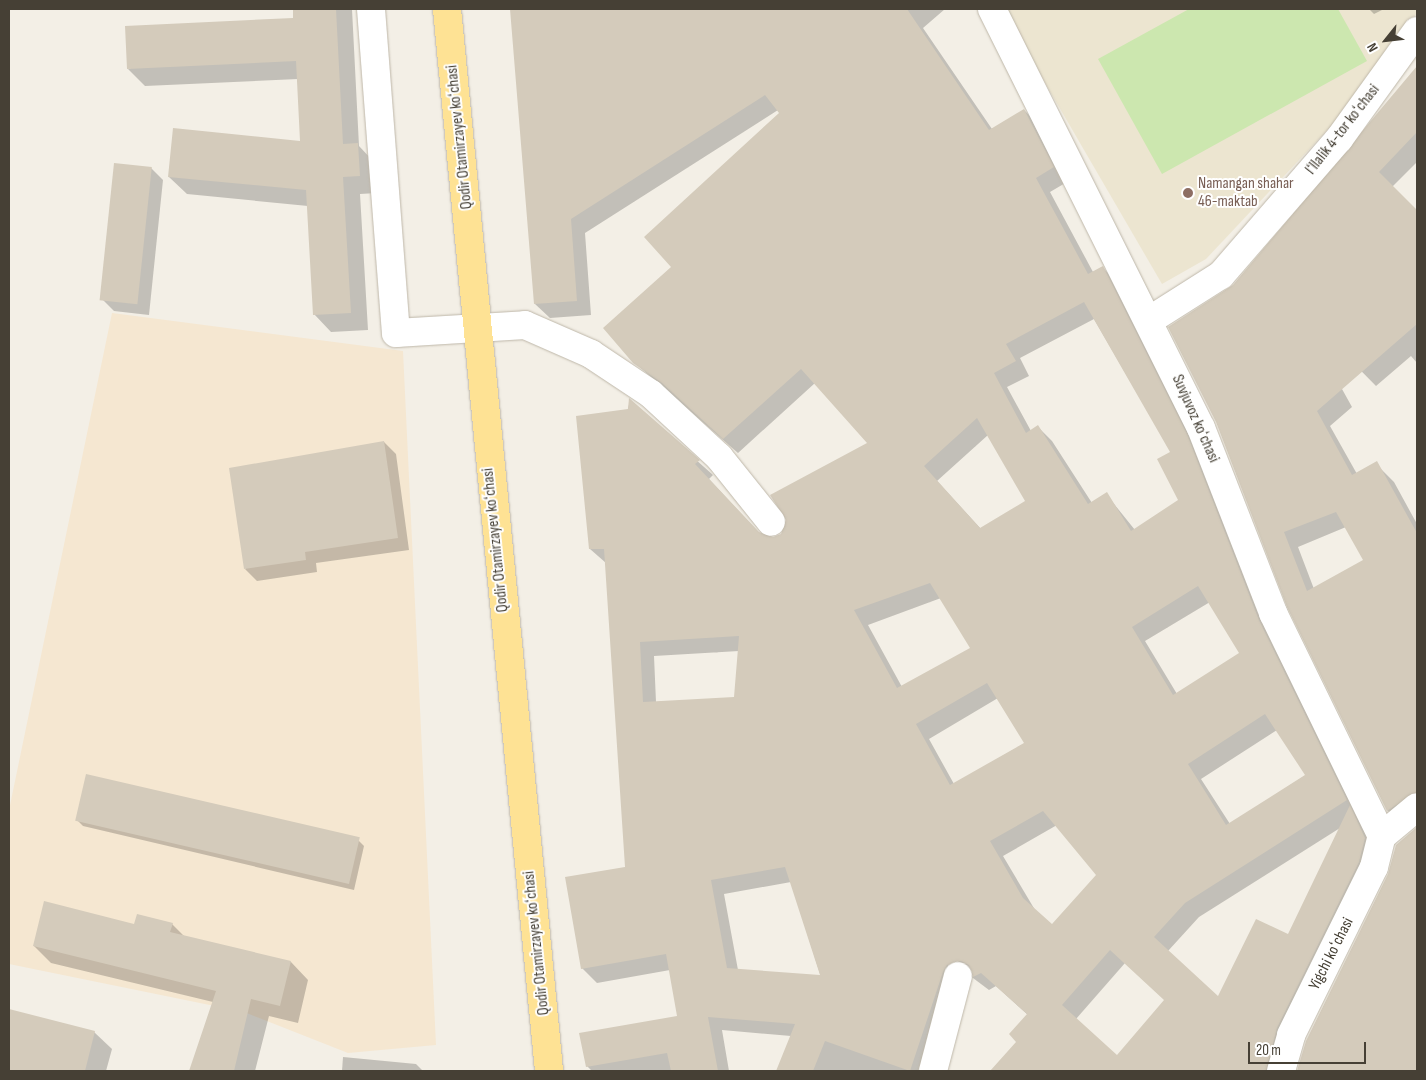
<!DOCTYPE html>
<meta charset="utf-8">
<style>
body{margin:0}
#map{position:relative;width:1426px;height:1080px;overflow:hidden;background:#f3efe6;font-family:"Sofia Sans Condensed",sans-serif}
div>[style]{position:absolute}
.commercial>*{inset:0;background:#f5e7d1}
.education>*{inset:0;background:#ece5d0}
.green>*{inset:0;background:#cce7af}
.shadow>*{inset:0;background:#0003}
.building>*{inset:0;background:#d4cbbb;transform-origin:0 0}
.roads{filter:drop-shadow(0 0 1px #beb7a9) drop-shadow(0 0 1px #beb7a9)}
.minor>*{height:28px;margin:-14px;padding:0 14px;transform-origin:14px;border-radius:14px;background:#fff}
.major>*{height:28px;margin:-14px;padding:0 14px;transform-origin:14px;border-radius:14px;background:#fee294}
.dots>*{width:14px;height:14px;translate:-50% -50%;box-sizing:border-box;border:2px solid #fff;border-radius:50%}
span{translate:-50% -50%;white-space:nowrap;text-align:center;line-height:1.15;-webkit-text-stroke:4px #fff;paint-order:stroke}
.street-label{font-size:16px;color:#464035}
.education-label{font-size:16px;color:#785e54}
.left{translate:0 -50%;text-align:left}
.frame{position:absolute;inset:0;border:10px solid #464035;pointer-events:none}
.north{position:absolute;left:1361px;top:15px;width:50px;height:50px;-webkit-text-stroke:4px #fff;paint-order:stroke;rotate:241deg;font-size:14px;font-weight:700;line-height:20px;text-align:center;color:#464035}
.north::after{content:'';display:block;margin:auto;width:18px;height:22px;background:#464035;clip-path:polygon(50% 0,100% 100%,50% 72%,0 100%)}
.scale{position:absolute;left:1248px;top:1042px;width:118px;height:22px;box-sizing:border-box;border:2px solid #464035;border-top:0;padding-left:6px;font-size:15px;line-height:18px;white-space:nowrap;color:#464035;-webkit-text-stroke:4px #fff;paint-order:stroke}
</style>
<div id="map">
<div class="commercial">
<div style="clip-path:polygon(112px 313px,403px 351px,436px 1045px,348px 1053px,244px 1012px,9px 964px,9px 810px)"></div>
</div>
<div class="education">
<div style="clip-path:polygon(1002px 9px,1417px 9px,1417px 13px,1331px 126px,1206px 259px,1162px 284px)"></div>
</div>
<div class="green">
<div style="clip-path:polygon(1189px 9px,1338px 9px,1367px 61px,1162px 174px,1098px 59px)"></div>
</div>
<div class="shadow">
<div style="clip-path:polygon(294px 9px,352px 9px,359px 146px,374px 162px,377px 193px,360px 194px,368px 330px,331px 332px,314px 314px,308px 206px,187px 194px,169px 177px,301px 143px,298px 79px,145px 86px,128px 69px,295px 19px)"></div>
<div style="clip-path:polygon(evenodd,511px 9px,945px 9px,923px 28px,992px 129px,1024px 110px,1038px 124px,1067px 182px,1050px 192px,1093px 272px,1102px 267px,1117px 282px,1201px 450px,1379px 853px,1284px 1071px,991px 1071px,1018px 1042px,1028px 1015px,996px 986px,989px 990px,969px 975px,928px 1071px,777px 1071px,791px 1036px,722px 1030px,729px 1071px,592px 1071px,587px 1066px,678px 1017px,670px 970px,597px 983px,582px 968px,627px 868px,606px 563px,590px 549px,630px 401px,713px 475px,709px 479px,759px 533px,773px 539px,782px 535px,869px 443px,815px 383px,738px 453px,634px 362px,672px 267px,781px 113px,778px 110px,585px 233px,591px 315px,550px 318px,535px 304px,511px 9px,1094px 319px,1172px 453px,1180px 500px,1135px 530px,1106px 494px,1092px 503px,1052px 441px,1038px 427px,1031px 431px,1007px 387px,1029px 376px,1020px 358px,1094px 319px,511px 9px,988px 435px,1027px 501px,981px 529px,937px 481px,988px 435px,511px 9px,941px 598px,972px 648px,902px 687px,868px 625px,941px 598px,511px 9px,1210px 602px,1241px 654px,1177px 694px,1145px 641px,1210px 602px,511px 9px,739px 651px,735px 698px,656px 702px,654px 656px,739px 651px,511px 9px,998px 698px,1025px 743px,954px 784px,929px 739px,998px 698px,511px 9px,1277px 730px,1306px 775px,1230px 824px,1201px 779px,1277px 730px,511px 9px,1057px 825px,1098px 875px,1052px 926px,1035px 910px,1003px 856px,1057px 825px,511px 9px,1340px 828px,1289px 936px,1218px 998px,1168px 951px,1199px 917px,1340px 828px,511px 9px,791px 882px,821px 977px,738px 970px,724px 894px,791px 882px,511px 9px,1125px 963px,1165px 1000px,1117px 1057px,1076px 1019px,1125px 963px)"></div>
<div style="clip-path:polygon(1369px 9px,1384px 9px,1374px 14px)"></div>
<div style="clip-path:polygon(evenodd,1417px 69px,1417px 162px,1392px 187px,1417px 212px,1417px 363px,1411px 356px,1376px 386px,1313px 322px,1307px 326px,1352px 407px,1330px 426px,1357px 474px,1380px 468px,1394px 482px,1417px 524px,1417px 814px,1403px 825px,1388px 811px,1288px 606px,1233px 286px,1417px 69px,1346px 527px,1365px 561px,1314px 589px,1298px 547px,1346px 527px)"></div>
<div style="clip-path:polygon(151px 168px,163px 180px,149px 315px,114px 311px,103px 300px)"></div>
<div style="clip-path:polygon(384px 442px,396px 454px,409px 550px,316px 563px,317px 572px,257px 581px,245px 569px)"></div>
<div style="clip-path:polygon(77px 820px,358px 840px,364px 846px,354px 890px,83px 826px)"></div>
<div style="clip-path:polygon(1417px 829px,1417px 1071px,1298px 1071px,1307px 1041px,1389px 874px,1397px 846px)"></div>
<div style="clip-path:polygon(172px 924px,185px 937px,291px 962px,308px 980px,298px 1023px,269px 1016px,255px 1071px,190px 1071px,213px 1002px,51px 963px,34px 946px,135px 925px)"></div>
<div style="clip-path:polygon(9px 1010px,94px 1032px,112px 1049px,106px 1071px,9px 1071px)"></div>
<div style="clip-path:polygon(343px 1057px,416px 1064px,423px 1071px,342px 1071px)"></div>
</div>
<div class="building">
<div style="clip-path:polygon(293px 9px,336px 9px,343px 144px,358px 143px,360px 176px,343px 177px,351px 313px,313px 315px,306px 190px,168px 177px,173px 128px,300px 141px,296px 61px,127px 69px,125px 26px,293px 18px)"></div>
<div style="clip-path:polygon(evenodd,510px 9px,907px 9px,989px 130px,1024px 109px,1054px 167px,1036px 178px,1088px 274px,1103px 266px,1187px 434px,1259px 620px,1347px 800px,1185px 903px,1154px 937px,1218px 996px,1256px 919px,1288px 934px,1350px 805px,1365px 838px,1359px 862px,1277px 1028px,1266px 1071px,990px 1071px,1016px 1042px,1009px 1034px,1027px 1014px,981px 973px,973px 977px,969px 965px,961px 961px,947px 965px,943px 972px,910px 1071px,825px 1041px,813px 1071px,776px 1071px,795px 1024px,708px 1017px,718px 1071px,671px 1071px,667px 1053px,586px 1067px,579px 1033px,677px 1016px,666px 954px,581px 969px,565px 877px,625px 867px,604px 549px,589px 549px,576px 416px,628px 409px,629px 398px,700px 460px,695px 464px,759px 532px,773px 537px,781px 534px,786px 520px,770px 495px,867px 443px,801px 369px,723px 439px,662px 383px,633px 363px,603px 328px,671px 267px,644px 237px,779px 113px,765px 95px,571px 219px,577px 301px,534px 304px,510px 9px,1084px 302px,1170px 452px,1157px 459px,1178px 500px,1131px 531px,1107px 492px,1088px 504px,1038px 425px,1026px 433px,994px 373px,1016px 361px,1006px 344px,1084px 302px,510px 9px,977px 418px,1025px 501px,980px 528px,924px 466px,977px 418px,510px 9px,930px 583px,970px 648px,897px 688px,854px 610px,930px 583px,510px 9px,1198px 586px,1239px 653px,1173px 695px,1132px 627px,1198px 586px,510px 9px,739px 636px,734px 697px,643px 702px,640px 642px,739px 636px,510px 9px,987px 683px,1024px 743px,950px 785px,916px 724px,987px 683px,510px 9px,1265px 714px,1305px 775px,1226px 825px,1188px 764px,1265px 714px,510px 9px,1043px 811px,1096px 875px,1052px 924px,1023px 898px,990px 841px,1043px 811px,510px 9px,785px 867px,820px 975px,727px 968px,711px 880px,785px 867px,510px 9px,1110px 950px,1164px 1000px,1117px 1055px,1062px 1005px,1110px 950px)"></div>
<div style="clip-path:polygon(evenodd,1417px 66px,1417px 132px,1379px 172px,1417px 210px,1417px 324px,1317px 411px,1352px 475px,1377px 461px,1417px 533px,1417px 792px,1387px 811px,1287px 607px,1216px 422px,1168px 327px,1233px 285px,1417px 66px,1336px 512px,1363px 560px,1307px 591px,1284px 532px,1336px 512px)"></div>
<div style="left:114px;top:163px;width:38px;height:138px;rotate:6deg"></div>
<div style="clip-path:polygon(384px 441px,398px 538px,305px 552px,306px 560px,244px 569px,229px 468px)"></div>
<div style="left:86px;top:774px;width:281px;height:48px;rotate:13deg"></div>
<div style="clip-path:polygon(1417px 827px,1417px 1071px,1297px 1071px,1306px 1041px,1388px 874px,1396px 845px)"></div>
<div style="clip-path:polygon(44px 901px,134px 924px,137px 914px,173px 923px,170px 932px,291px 961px,280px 1006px,251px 999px,234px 1071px,189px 1071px,216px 991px,33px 946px)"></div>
<div style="clip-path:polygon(9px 1009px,95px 1031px,85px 1071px,9px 1071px)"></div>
</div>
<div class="roads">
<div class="minor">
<div style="left:371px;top:9px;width:325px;rotate:85.6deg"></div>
<div style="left:396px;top:333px;width:129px;rotate:-3.5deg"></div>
<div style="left:525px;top:325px;width:72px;rotate:23.7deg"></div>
<div style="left:591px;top:354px;width:72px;rotate:33.7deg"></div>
<div style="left:651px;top:394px;width:93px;rotate:42.8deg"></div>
<div style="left:719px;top:457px;width:83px;rotate:51.3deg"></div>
<div style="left:992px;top:9px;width:468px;rotate:63.5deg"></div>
<div style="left:1201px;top:428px;width:199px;rotate:68.7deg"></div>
<div style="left:1273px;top:613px;width:248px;rotate:64deg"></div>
<div style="left:1150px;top:320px;width:84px;rotate:-32.4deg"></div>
<div style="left:1221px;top:275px;width:180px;rotate:-49.1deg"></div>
<div style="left:1339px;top:139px;width:133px;rotate:-54.2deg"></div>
<div style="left:1382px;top:836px;width:45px;rotate:-39.6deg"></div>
<div style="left:933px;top:1071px;width:98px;rotate:-75.3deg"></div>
<div style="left:1281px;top:1071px;width:37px;rotate:-74deg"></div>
<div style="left:1291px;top:1035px;width:187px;rotate:-63.7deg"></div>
<div style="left:1374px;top:867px;width:32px;rotate:-76deg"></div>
</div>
<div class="major">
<div style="left:447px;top:9px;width:1067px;rotate:84.51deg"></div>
</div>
</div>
<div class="dots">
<div style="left:1188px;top:193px;background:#8d6e63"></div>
</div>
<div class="street-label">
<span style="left:1343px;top:130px;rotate:-52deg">Iʻllalik 4-tor koʻchasi</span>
<span style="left:460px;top:137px;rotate:-96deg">Qodir Otamirzayev koʻchasi</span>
<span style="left:1195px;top:419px;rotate:66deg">Suvjuvoz koʻchasi</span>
<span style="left:496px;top:540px;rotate:-96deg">Qodir Otamirzayev koʻchasi</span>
<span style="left:537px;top:943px;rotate:-96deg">Qodir Otamirzayev koʻchasi</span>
<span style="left:1332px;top:954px;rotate:-63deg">Yigchi koʻchasi</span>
</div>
<div class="education-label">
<span class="left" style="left:1198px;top:193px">Namangan shahar<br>46-maktab</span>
</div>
<div class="frame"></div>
<div class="north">N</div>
<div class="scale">20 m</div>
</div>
